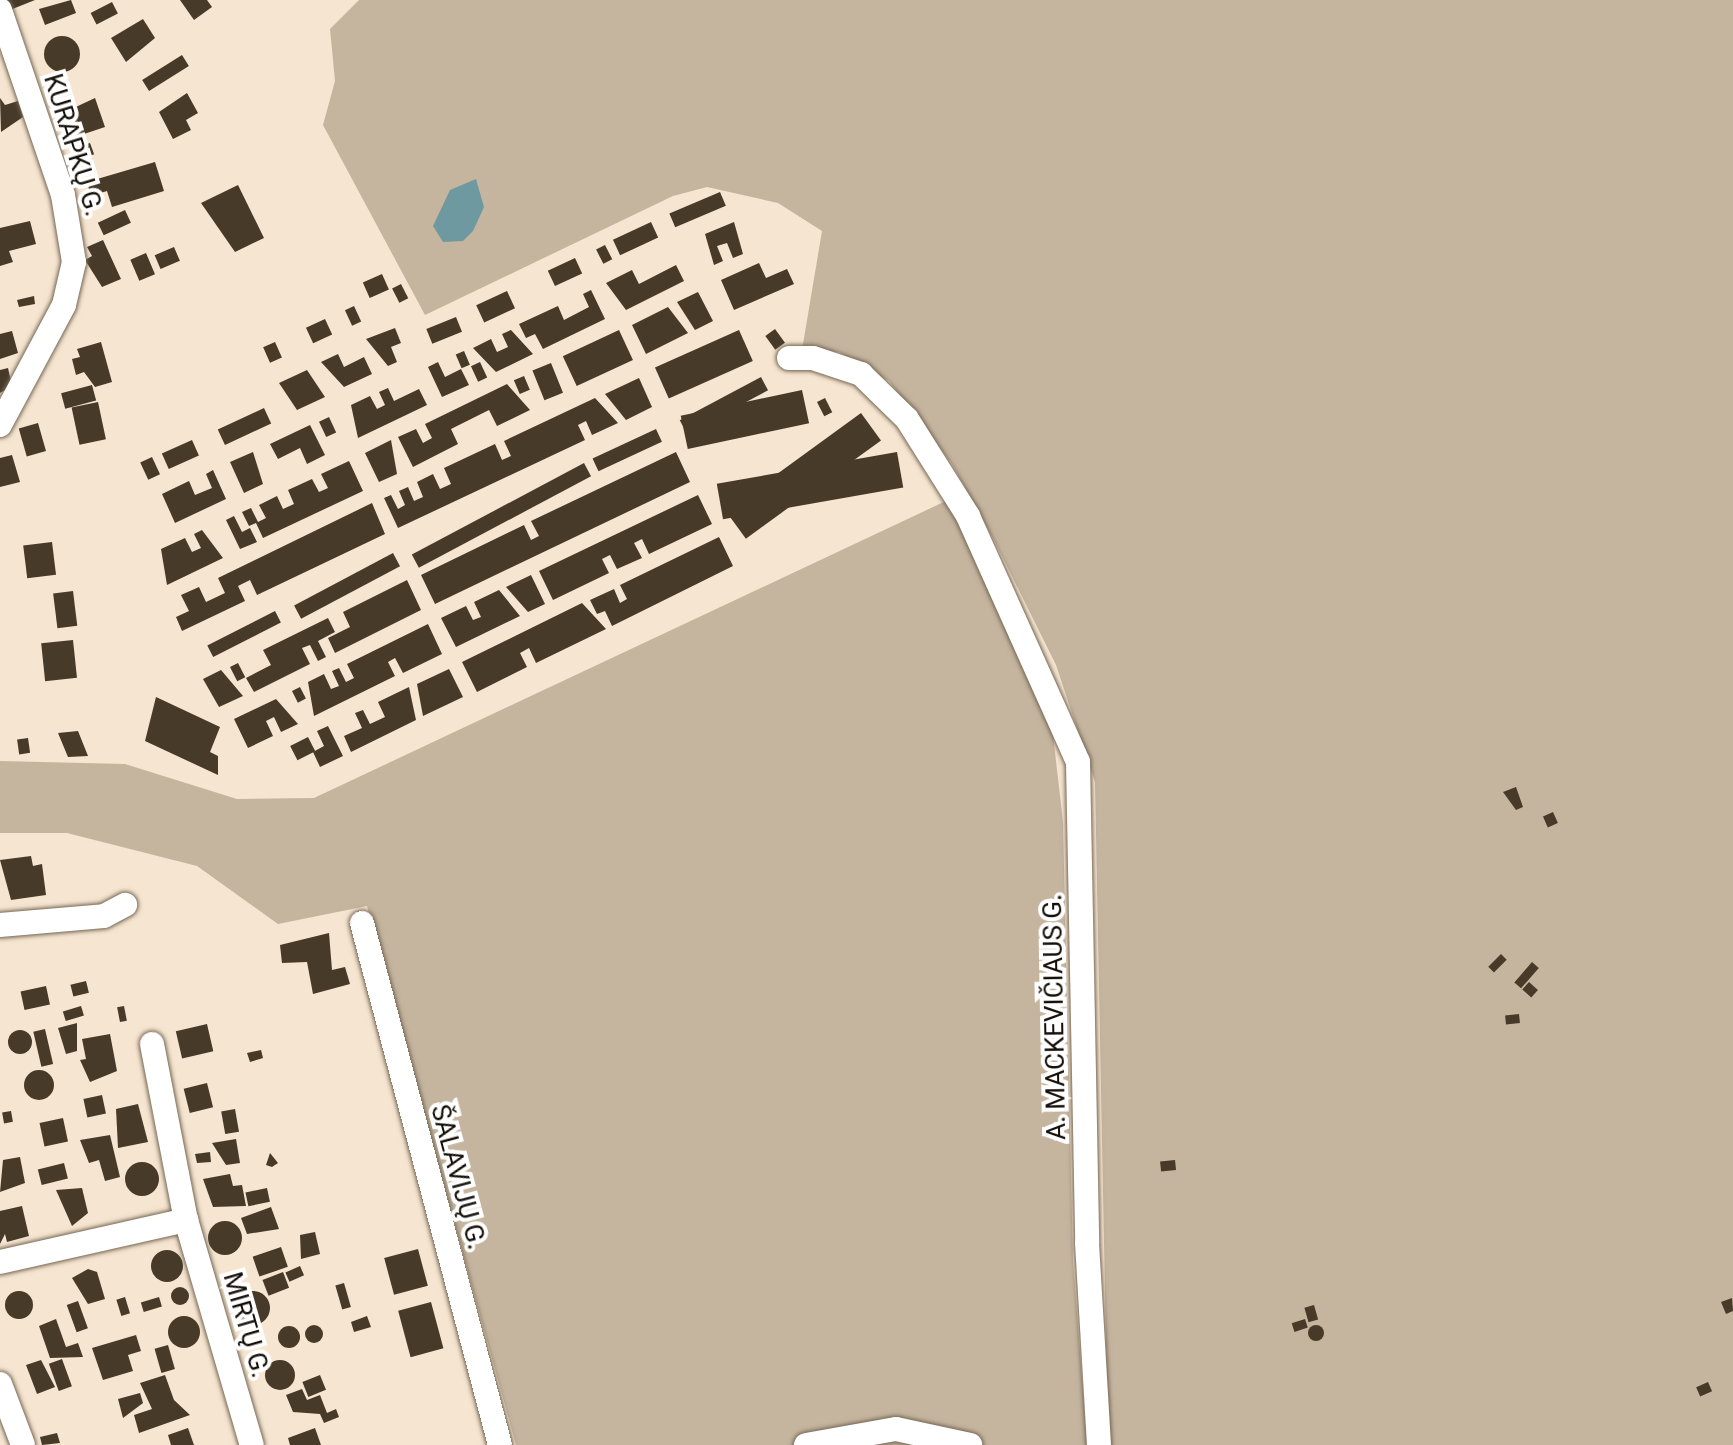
<!DOCTYPE html>
<meta charset="utf-8">
<style>
body{margin:0}
#map{position:relative;width:1733px;height:1445px;overflow:hidden;background:#f6e5d0;font-family:Roboto,sans-serif}
div>[style]{position:absolute}
.green>*{inset:0;background:#c5b59f}
.water>*{inset:0;background:#6e99a1}
.building>*{inset:0;background:#473a29;transform-origin:0 0}
.round{border-radius:50%}
.roads{filter:drop-shadow(0 0 2px #756754) drop-shadow(0 0 2px #756754)}
.minor>*{height:24px;margin:-12px;padding:0 12px;transform-origin:12px;border-radius:12px;background:#fff}
span{translate:-50% -50%;white-space:nowrap;text-align:center;line-height:1.15;-webkit-text-stroke:8px #fff;paint-order:stroke}
.street-label{font-size:26px;color:#130e07}
</style>
<div id="map">
<div class="green">
<div style="clip-path:polygon(359px 0,1733px 0,1733px 1445px,1108px 1445px,1095px 782px,1056px 665px,994px 540px,952px 464px,889px 381px,839px 352px,802px 350px,822px 231px,778px 203px,707px 187px,673px 196px,425px 315px,323px 125px,335px 81px,330px 29px)"></div>
<div style="clip-path:polygon(948px 500px,1052px 726px,1063px 822px,1073px 1261px,1087px 1445px,516px 1445px,367px 906px,278px 924px,197px 866px,67px 833px,0 833px,0 761px,125px 764px,237px 799px,314px 798px)"></div>
</div>
<div class="water">
<div style="clip-path:polygon(476px 179px,484px 207px,473px 231px,463px 241px,443px 242px,433px 226px,450px 190px)"></div>
</div>
<div class="building">
<div style="clip-path:polygon(6px 0,35px 0,10px 10px)"></div>
<div style="clip-path:polygon(71px 0,76px 13px,45px 25px,39px 9px)"></div>
<div style="clip-path:polygon(180px 0,207px 0,212px 7px,194px 20px)"></div>
<div style="left:112px;top:2px;width:13px;height:24px;rotate:63deg"></div>
<div style="clip-path:polygon(143px 19px,155px 38px,126px 62px,111px 38px)"></div>
<div class="round" style="left:44px;top:36px;width:36px;height:36px"></div>
<div style="left:182px;top:55px;width:13px;height:47px;rotate:58deg"></div>
<div style="clip-path:polygon(187px 93px,198px 113px,186px 120px,191px 130px,173px 139px,159px 112px)"></div>
<div style="clip-path:polygon(0 98px,5px 105px,18px 101px,23px 117px,1px 132px)"></div>
<div style="clip-path:polygon(95px 98px,105px 127px,72px 138px,63px 113px)"></div>
<div style="left:90px;top:143px;width:12px;height:15px;rotate:70deg"></div>
<div style="clip-path:polygon(155px 162px,164px 191px,112px 207px,107px 191px,91px 196px,87px 182px)"></div>
<div style="clip-path:polygon(238px 185px,264px 238px,235px 252px,201px 203px)"></div>
<div style="left:720px;top:192px;width:15px;height:55px;rotate:67deg"></div>
<div style="left:125px;top:210px;width:14px;height:30px;rotate:65deg"></div>
<div style="clip-path:polygon(30px 221px,36px 244px,9px 251px,13px 262px,0 266px,0 228px)"></div>
<div style="left:651px;top:222px;width:17px;height:42px;rotate:65deg"></div>
<div style="clip-path:polygon(734px 222px,743px 254px,733px 258px,727px 243px,717px 246px,723px 261px,714px 265px,705px 234px)"></div>
<div style="clip-path:polygon(103px 240px,121px 279px,102px 287px,85px 260px,92px 256px,87px 247px)"></div>
<div style="left:605px;top:245px;width:16px;height:10px;rotate:63deg"></div>
<div style="left:174px;top:247px;width:15px;height:21px;rotate:67deg"></div>
<div style="left:146px;top:253px;width:23px;height:17px;rotate:67deg"></div>
<div style="left:575px;top:258px;width:17px;height:30px;rotate:65deg"></div>
<div style="clip-path:polygon(759px 263px,766px 278px,787px 269px,794px 284px,734px 310px,721px 280px)"></div>
<div style="clip-path:polygon(676px 265px,684px 281px,626px 310px,606px 283px,632px 270px,639px 284px)"></div>
<div style="left:382px;top:274px;width:17px;height:21px;rotate:66deg"></div>
<div style="left:401px;top:284px;width:16px;height:10px;rotate:63deg"></div>
<div style="clip-path:polygon(591px 290px,605px 319px,543px 349px,535px 334px,526px 338px,519px 324px,558px 306px,564px 320px,589px 307px,583px 294px)"></div>
<div style="left:507px;top:291px;width:19px;height:34px;rotate:65deg"></div>
<div style="clip-path:polygon(698px 292px,713px 321px,695px 330px,677px 302px)"></div>
<div style="clip-path:polygon(34px 296px,35px 304px,19px 307px,17px 300px)"></div>
<div style="left:354px;top:306px;width:17px;height:10px;rotate:65deg"></div>
<div style="clip-path:polygon(668px 307px,688px 333px,646px 354px,632px 325px)"></div>
<div style="left:456px;top:317px;width:16px;height:32px;rotate:68deg"></div>
<div style="left:325px;top:319px;width:17px;height:21px;rotate:65deg"></div>
<div style="clip-path:polygon(395px 328px,401px 343px,391px 347px,397px 362px,388px 366px,366px 339px)"></div>
<div style="left:775px;top:329px;width:17px;height:12px;rotate:54deg"></div>
<div style="clip-path:polygon(511px 330px,533px 354px,496px 372px,473px 348px,491px 339px,497px 352px,508px 347px,502px 334px)"></div>
<div style="left:619px;top:330px;width:33px;height:62px;rotate:65deg"></div>
<div style="left:739px;top:330px;width:34px;height:92px;rotate:66deg"></div>
<div style="clip-path:polygon(12px 331px,18px 353px,0 359px,0 334px)"></div>
<div style="clip-path:polygon(101px 342px,112px 382px,95px 387px,84px 372px,76px 375px,72px 359px,80px 357px,77px 349px)"></div>
<div style="left:275px;top:342px;width:17px;height:13px;rotate:66deg"></div>
<div style="left:464px;top:351px;width:15px;height:9px;rotate:67deg"></div>
<div style="clip-path:polygon(338px 354px,344px 367px,364px 357px,372px 374px,344px 387px,321px 362px)"></div>
<div style="clip-path:polygon(438px 362px,445px 377px,461px 369px,469px 385px,442px 397px,428px 367px)"></div>
<div style="left:480px;top:362px;width:17px;height:10px;rotate:65deg"></div>
<div style="left:551px;top:363px;width:32px;height:20px;rotate:68deg"></div>
<div style="clip-path:polygon(8px 368px,12px 386px,0 393px,0 370px)"></div>
<div style="clip-path:polygon(307px 370px,325px 397px,297px 410px,279px 383px)"></div>
<div style="left:524px;top:376px;width:15px;height:11px;rotate:67deg"></div>
<div style="left:761px;top:377px;width:15px;height:92px;rotate:62deg"></div>
<div style="clip-path:polygon(639px 378px,652px 407px,626px 420px,605px 394px)"></div>
<div style="clip-path:polygon(507px 384px,530px 410px,497px 426px,489px 410px,451px 429px,458px 444px,413px 467px,398px 437px,416px 429px,423px 443px,432px 438px,425px 424px)"></div>
<div style="left:92px;top:385px;width:16px;height:32px;rotate:75deg"></div>
<div style="clip-path:polygon(388px 388px,394px 401px,419px 389px,427px 405px,358px 438px,351px 405px,370px 396px,377px 409px,385px 405px,379px 392px)"></div>
<div style="left:802px;top:390px;width:34px;height:124px;rotate:78deg"></div>
<div style="clip-path:polygon(595px 398px,618px 423px,592px 435px,586px 421px,578px 425px,585px 440px,398px 528px,384px 498px,391px 495px,398px 509px,405px 505px,399px 491px,408px 487px,414px 501px,423px 497px,417px 482px,433px 474px,440px 489px,451px 484px,444px 468px,495px 444px,502px 460px,511px 456px,504px 441px)"></div>
<div style="left:825px;top:398px;width:16px;height:9px;rotate:63deg"></div>
<div style="left:98px;top:402px;width:38px;height:27px;rotate:78deg"></div>
<div style="left:264px;top:408px;width:17px;height:51px;rotate:65deg"></div>
<div style="left:861px;top:413px;width:34px;height:167px;rotate:54deg"></div>
<div style="left:329px;top:417px;width:17px;height:11px;rotate:65deg"></div>
<div style="left:38px;top:423px;width:29px;height:20px;rotate:74deg"></div>
<div style="clip-path:polygon(310px 425px,325px 455px,307px 464px,300px 448px,278px 459px,270px 444px)"></div>
<div style="left:656px;top:429px;width:14px;height:70px;rotate:65deg"></div>
<div style="left:192px;top:440px;width:17px;height:33px;rotate:66deg"></div>
<div style="clip-path:polygon(391px 440px,397px 474px,379px 482px,365px 453px)"></div>
<div style="clip-path:polygon(253px 452px,263px 484px,244px 493px,230px 462px)"></div>
<div style="clip-path:polygon(676px 452px,690px 482px,435px 604px,421px 575px,524px 525px,531px 540px,539px 536px,531px 521px)"></div>
<div style="left:897px;top:452px;width:36px;height:183px;rotate:80deg"></div>
<div style="clip-path:polygon(12px 455px,20px 482px,0 487px,0 458px)"></div>
<div style="left:152px;top:457px;width:19px;height:13px;rotate:65deg"></div>
<div style="clip-path:polygon(349px 461px,363px 491px,263px 538px,256px 523px,249px 526px,242px 512px,251px 508px,258px 522px,266px 518px,259px 505px,277px 496px,283px 509px,294px 504px,288px 490px,312px 479px,319px 492px,328px 488px,321px 474px)"></div>
<div style="left:584px;top:463px;width:15px;height:195px;rotate:62deg"></div>
<div style="clip-path:polygon(213px 470px,226px 499px,175px 523px,162px 494px,189px 481px,195px 495px,212px 488px,206px 474px)"></div>
<div style="clip-path:polygon(698px 495px,712px 524px,649px 554px,642px 539px,634px 543px,642px 558px,617px 569px,610px 555px,602px 559px,609px 573px,553px 600px,539px 571px)"></div>
<div style="clip-path:polygon(372px 503px,385px 534px,257px 595px,250px 580px,238px 586px,245px 601px,182px 631px,176px 617px,189px 611px,181px 595px,199px 587px,206px 602px,225px 593px,218px 578px)"></div>
<div style="clip-path:polygon(234px 516px,242px 532px,250px 528px,257px 542px,240px 549px,226px 520px)"></div>
<div style="clip-path:polygon(202px 530px,223px 558px,167px 585px,161px 549px,185px 538px,192px 552px,201px 548px,194px 534px)"></div>
<div style="clip-path:polygon(719px 537px,733px 566px,612px 626px,605px 611px,597px 614px,590px 600px,614px 589px,620px 603px,627px 599px,620px 585px)"></div>
<div style="left:52px;top:542px;width:33px;height:29px;rotate:83deg"></div>
<div style="left:393px;top:553px;width:15px;height:112px;rotate:62deg"></div>
<div style="clip-path:polygon(531px 575px,545px 604px,528px 612px,506px 587px)"></div>
<div style="clip-path:polygon(407px 580px,421px 610px,335px 653px,328px 638px,350px 627px,343px 612px)"></div>
<div style="clip-path:polygon(499px 590px,520px 616px,456px 647px,441px 618px,466px 606px,473px 620px,481px 617px,474px 602px)"></div>
<div style="left:73px;top:591px;width:35px;height:20px;rotate:83deg"></div>
<div style="clip-path:polygon(582px 603px,606px 629px,536px 663px,529px 648px,520px 653px,527px 667px,477px 692px,462px 662px)"></div>
<div style="left:275px;top:611px;width:13px;height:76px;rotate:63deg"></div>
<div style="clip-path:polygon(328px 618px,335px 632px,318px 641px,326px 657px,318px 661px,310px 645px,302px 648px,310px 664px,254px 692px,246px 678px,271px 665px,263px 650px)"></div>
<div style="clip-path:polygon(428px 624px,442px 654px,403px 673px,395px 658px,388px 662px,395px 676px,314px 716px,308px 682px,324px 674px,331px 689px,339px 686px,332px 671px,339px 668px,346px 682px,354px 678px,347px 664px)"></div>
<div style="left:73px;top:640px;width:38px;height:32px;rotate:84deg"></div>
<div style="left:238px;top:663px;width:16px;height:9px;rotate:63deg"></div>
<div style="clip-path:polygon(449px 669px,463px 697px,423px 716px,417px 684px)"></div>
<div style="clip-path:polygon(221px 670px,243px 696px,219px 707px,203px 679px)"></div>
<div style="left:300px;top:687px;width:13px;height:9px;rotate:63deg"></div>
<div style="clip-path:polygon(409px 687px,416px 720px,351px 752px,344px 736px,362px 728px,355px 713px,363px 710px,370px 724px,385px 717px,378px 702px)"></div>
<div style="clip-path:polygon(156px 697px,220px 727px,210px 752px,218px 756px,218px 775px,145px 741px)"></div>
<div style="clip-path:polygon(276px 699px,298px 724px,281px 732px,274px 717px,266px 721px,273px 736px,248px 748px,234px 719px)"></div>
<div style="clip-path:polygon(328px 726px,343px 756px,320px 767px,313px 752px,324px 746px,317px 731px)"></div>
<div style="clip-path:polygon(78px 731px,88px 756px,68px 757px,58px 733px)"></div>
<div style="left:308px;top:737px;width:16px;height:20px;rotate:63deg"></div>
<div style="left:28px;top:738px;width:15px;height:11px;rotate:82deg"></div>
<div style="clip-path:polygon(1516px 787px,1523px 807px,1516px 810px,1503px 792px)"></div>
<div style="left:1553px;top:812px;width:12px;height:11px;rotate:66deg"></div>
<div style="clip-path:polygon(31px 856px,33px 866px,42px 864px,46px 895px,11px 900px,0 860px)"></div>
<div style="clip-path:polygon(329px 933px,332px 970px,345px 967px,350px 984px,313px 994px,307px 962px,282px 963px,280px 945px)"></div>
<div style="left:1501px;top:954px;width:8px;height:18px;rotate:45deg"></div>
<div style="left:1532px;top:962px;width:9px;height:27px;rotate:41deg"></div>
<div style="left:86px;top:981px;width:12px;height:16px;rotate:76deg"></div>
<div style="left:1529px;top:982px;width:12px;height:10px;rotate:42deg"></div>
<div style="left:46px;top:986px;width:19px;height:26px;rotate:78deg"></div>
<div style="left:81px;top:1006px;width:10px;height:19px;rotate:73deg"></div>
<div style="left:124px;top:1006px;width:15px;height:7px;rotate:79deg"></div>
<div style="left:1519px;top:1014px;width:9px;height:14px;rotate:84deg"></div>
<div style="clip-path:polygon(77px 1023px,77px 1051px,66px 1054px,58px 1028px)"></div>
<div style="left:207px;top:1024px;width:28px;height:32px;rotate:77deg"></div>
<div style="left:45px;top:1029px;width:36px;height:12px;rotate:77deg"></div>
<div class="round" style="left:8px;top:1030px;width:24px;height:24px"></div>
<div style="clip-path:polygon(110px 1034px,117px 1071px,90px 1082px,80px 1060px,86px 1059px,82px 1039px)"></div>
<div style="clip-path:polygon(261px 1050px,263px 1058px,250px 1062px,247px 1053px)"></div>
<div class="round" style="left:24px;top:1070px;width:30px;height:30px"></div>
<div style="left:207px;top:1083px;width:25px;height:24px;rotate:76deg"></div>
<div style="left:102px;top:1095px;width:19px;height:19px;rotate:78deg"></div>
<div style="clip-path:polygon(138px 1104px,148px 1142px,118px 1148px,116px 1109px)"></div>
<div style="left:235px;top:1109px;width:23px;height:14px;rotate:80deg"></div>
<div style="left:11px;top:1111px;width:11px;height:9px;rotate:80deg"></div>
<div style="left:63px;top:1118px;width:24px;height:24px;rotate:78deg"></div>
<div style="clip-path:polygon(110px 1135px,120px 1177px,105px 1181px,99px 1160px,89px 1163px,80px 1140px)"></div>
<div style="clip-path:polygon(236px 1139px,240px 1163px,226px 1165px,212px 1143px)"></div>
<div style="clip-path:polygon(210px 1152px,211px 1162px,197px 1163px,195px 1154px)"></div>
<div style="clip-path:polygon(270px 1153px,278px 1163px,272px 1167px,266px 1165px)"></div>
<div style="clip-path:polygon(20px 1157px,25px 1183px,0 1192px,3px 1160px)"></div>
<div style="left:1175px;top:1160px;width:10px;height:15px;rotate:84deg"></div>
<div class="round" style="left:125px;top:1162px;width:34px;height:34px"></div>
<div style="left:64px;top:1163px;width:16px;height:27px;rotate:76deg"></div>
<div style="clip-path:polygon(230px 1174px,233px 1186px,242px 1185px,246px 1206px,213px 1207px,203px 1179px)"></div>
<div style="clip-path:polygon(82px 1188px,88px 1213px,72px 1226px,56px 1190px)"></div>
<div style="left:267px;top:1188px;width:14px;height:22px;rotate:78deg"></div>
<div style="clip-path:polygon(22px 1206px,29px 1236px,7px 1242px,5px 1234px,0 1244px,0 1211px)"></div>
<div style="clip-path:polygon(271px 1207px,279px 1229px,247px 1234px,241px 1218px)"></div>
<div class="round" style="left:208px;top:1221px;width:34px;height:34px"></div>
<div style="clip-path:polygon(315px 1232px,320px 1254px,301px 1259px,300px 1235px)"></div>
<div style="left:281px;top:1247px;width:21px;height:30px;rotate:71deg"></div>
<div style="left:418px;top:1249px;width:38px;height:35px;rotate:75deg"></div>
<div class="round" style="left:151px;top:1250px;width:32px;height:32px"></div>
<div style="left:300px;top:1266px;width:10px;height:16px;rotate:66deg"></div>
<div style="clip-path:polygon(88px 1269px,97px 1272px,105px 1299px,88px 1304px,72px 1278px)"></div>
<div style="left:283px;top:1272px;width:17px;height:22px;rotate:69deg"></div>
<div style="left:344px;top:1283px;width:25px;height:9px;rotate:74deg"></div>
<div class="round" style="left:171px;top:1287px;width:18px;height:18px"></div>
<div class="round" style="left:236px;top:1291px;width:34px;height:34px"></div>
<div class="round" style="left:5px;top:1291px;width:28px;height:28px"></div>
<div style="left:125px;top:1297px;width:17px;height:9px;rotate:73deg"></div>
<div style="left:159px;top:1297px;width:10px;height:19px;rotate:73deg"></div>
<div style="clip-path:polygon(1732px 1298px,1733px 1311px,1726px 1314px,1721px 1302px)"></div>
<div style="left:78px;top:1301px;width:29px;height:12px;rotate:70deg"></div>
<div style="left:431px;top:1302px;width:48px;height:34px;rotate:75deg"></div>
<div style="left:1314px;top:1305px;width:15px;height:10px;rotate:74deg"></div>
<div class="round" style="left:168px;top:1316px;width:32px;height:32px"></div>
<div style="clip-path:polygon(367px 1316px,371px 1327px,354px 1332px,351px 1322px)"></div>
<div style="clip-path:polygon(56px 1319px,66px 1347px,78px 1343px,83px 1357px,50px 1358px,39px 1326px)"></div>
<div style="left:1305px;top:1319px;width:9px;height:14px;rotate:72deg"></div>
<div class="round" style="left:305px;top:1325px;width:18px;height:18px"></div>
<div class="round" style="left:1308px;top:1325px;width:16px;height:16px"></div>
<div class="round" style="left:278px;top:1326px;width:22px;height:22px"></div>
<div style="clip-path:polygon(136px 1335px,141px 1351px,128px 1355px,133px 1371px,103px 1380px,92px 1348px)"></div>
<div style="left:168px;top:1345px;width:25px;height:14px;rotate:74deg"></div>
<div style="left:62px;top:1359px;width:29px;height:14px;rotate:70deg"></div>
<div style="clip-path:polygon(41px 1360px,55px 1387px,37px 1394px,26px 1365px)"></div>
<div class="round" style="left:265px;top:1360px;width:30px;height:30px"></div>
<div style="clip-path:polygon(165px 1375px,174px 1400px,190px 1415px,139px 1433px,134px 1415px,152px 1409px,140px 1383px)"></div>
<div style="left:320px;top:1375px;width:16px;height:19px;rotate:68deg"></div>
<div style="left:1708px;top:1382px;width:10px;height:13px;rotate:66deg"></div>
<div style="clip-path:polygon(302px 1389px,307px 1400px,320px 1395px,327px 1413px,336px 1409px,339px 1417px,324px 1423px,320px 1414px,293px 1412px,286px 1395px)"></div>
<div style="clip-path:polygon(140px 1393px,143px 1403px,123px 1418px,118px 1399px)"></div>
<div style="clip-path:polygon(188px 1428px,194px 1445px,171px 1445px,168px 1435px)"></div>
<div style="clip-path:polygon(315px 1428px,321px 1445px,290px 1445px,288px 1438px)"></div>
<div style="clip-path:polygon(57px 1433px,60px 1443px,42px 1445px,40px 1437px)"></div>
</div>
<div class="roads">
<div class="minor">
<div style="left:0;top:10px;width:195px;rotate:71.2deg"></div>
<div style="left:63px;top:195px;width:68px;rotate:80.7deg"></div>
<div style="left:74px;top:262px;width:44px;rotate:103.1deg"></div>
<div style="left:64px;top:305px;width:136px;rotate:118.1deg"></div>
<div style="left:789px;top:358px;width:24px"></div>
<div style="left:813px;top:358px;width:51px;rotate:18.4deg"></div>
<div style="left:861px;top:374px;width:64px;rotate:44.4deg"></div>
<div style="left:907px;top:419px;width:115px;rotate:57.8deg"></div>
<div style="left:968px;top:516px;width:269px;rotate:65.9deg"></div>
<div style="left:1078px;top:762px;width:481px;rotate:88.9deg"></div>
<div style="left:1087px;top:1243px;width:202px;rotate:86.6deg"></div>
<div style="left:362px;top:923px;width:540px;rotate:75.19deg"></div>
<div style="left:0;top:925px;width:104px;rotate:-4.9deg"></div>
<div style="left:104px;top:916px;width:24px;rotate:-28deg"></div>
<div style="left:152px;top:1044px;width:179px;rotate:79.1deg"></div>
<div style="left:186px;top:1220px;width:234px;rotate:73.7deg"></div>
<div style="left:0;top:1262px;width:191px;rotate:-12.7deg"></div>
<div style="left:0;top:1384px;width:65px;rotate:69.3deg"></div>
<div style="left:806px;top:1445px;width:91px;rotate:-10.1deg"></div>
<div style="left:896px;top:1429px;width:76px;rotate:12.2deg"></div>
</div>
</div>
<div class="street-label">
<span style="left:73px;top:145px;rotate:73deg">KURAPKŲ G.</span>
<span style="left:1055px;top:1017px;rotate:-91deg">A. MACKEVIČIAUS G.</span>
<span style="left:458px;top:1177px;rotate:75deg">ŠALAVIJŲ G.</span>
<span style="left:246px;top:1325px;rotate:74deg">MIRTŲ G.</span>
</div>
</div>
